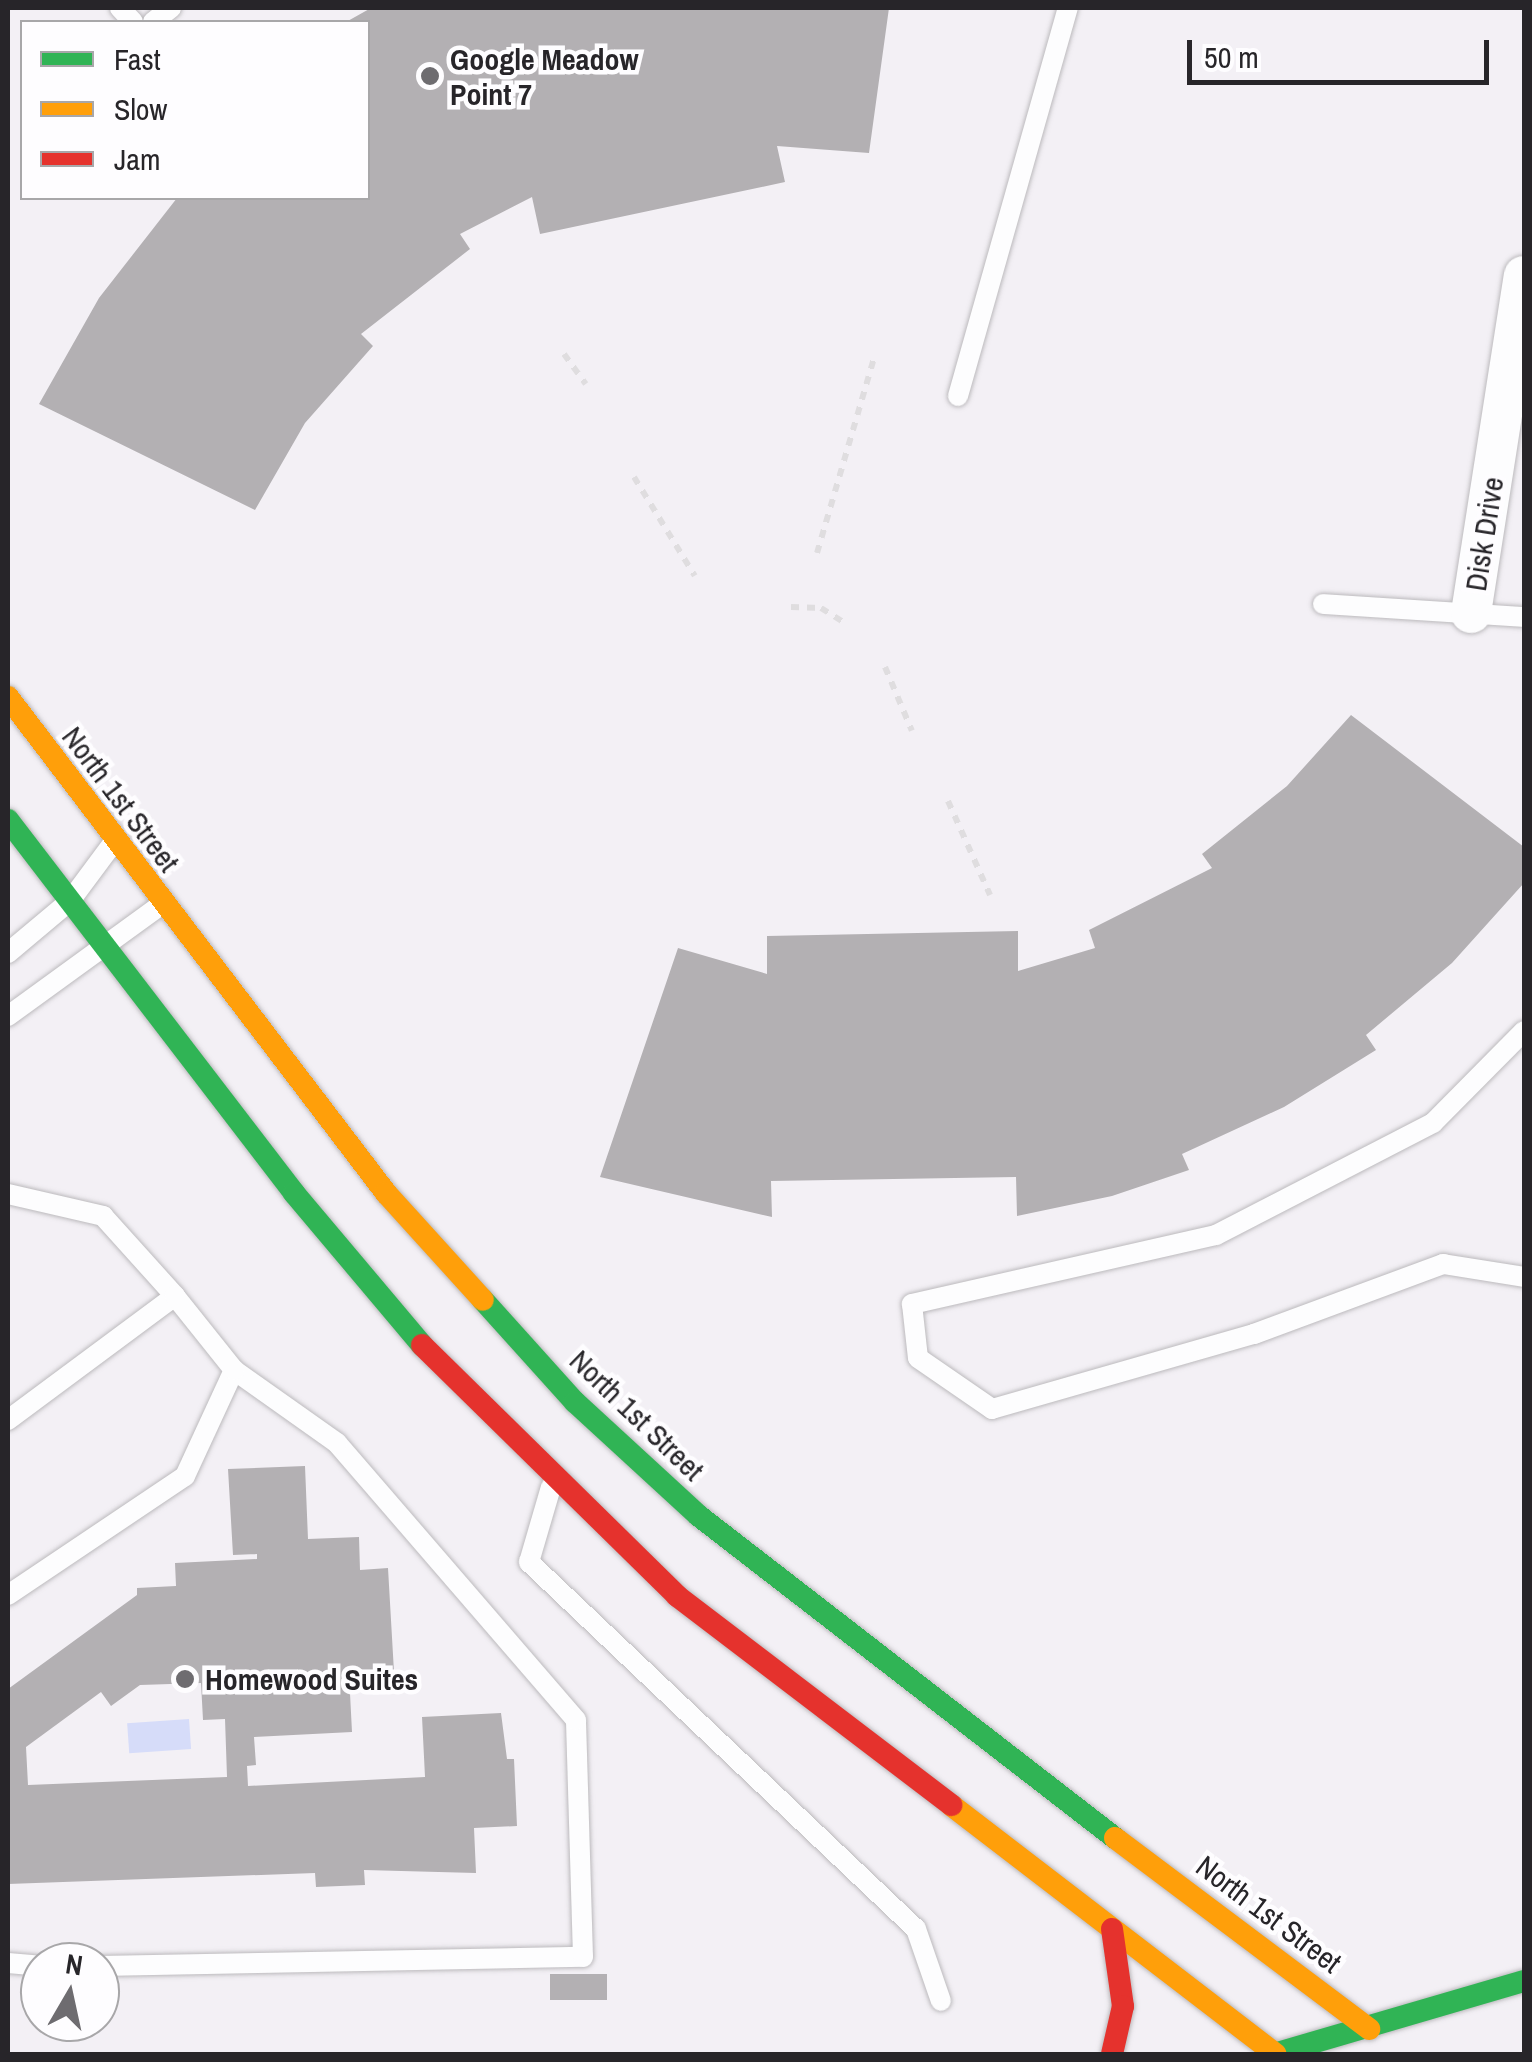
<!DOCTYPE html>
<style>
body{margin:0}
#map{position:relative;width:1532px;height:2062px;overflow:hidden;background:#f3f0f5;font-family:"Archivo Narrow",sans-serif}
div>[style]{position:absolute}
.water>*{inset:0;background:#d6dcf9;transform-origin:0 0}
.building>*{inset:0;background:#b3b0b3;transform-origin:0 0}
.path>*{height:6px;margin-top:-3px;transform-origin:0;background:repeating-linear-gradient(90deg,#dfdddf 0 8px,transparent 0 16px)}
.roads{filter:drop-shadow(0 0 2px #bcbabd) drop-shadow(0 0 2px #bcbabd)}
.lane>*{height:20px;margin:-10px;padding:0 10px;transform-origin:10px;border-radius:10px;background:#fdfdfe}
.street>*{height:40px;margin:-20px;padding:0 20px;transform-origin:20px;border-radius:20px;background:#fdfdfe}
.fast>*{height:22px;margin:-11px;padding:0 11px;transform-origin:11px;border-radius:11px;background:#30b455}
.slow>*{height:22px;margin:-11px;padding:0 11px;transform-origin:11px;border-radius:11px;background:#ff9f0a}
.jam>*{height:22px;margin:-11px;padding:0 11px;transform-origin:11px;border-radius:11px;background:#e5322d}
.dots>*{width:28px;height:28px;translate:-50% -50%;box-sizing:border-box;border:5px solid #fefdff;border-radius:50%}
span{translate:-50% -50%;white-space:nowrap;text-align:center;line-height:1.15;-webkit-text-stroke:9px #fefdff;paint-order:stroke}
.poi-label{font-size:30px;color:#272529;font-weight:700}
.left{translate:0 -50%;text-align:left}
.street-label{font-size:30px;color:#272529}
.frame{position:absolute;inset:0;border:10px solid #272529;pointer-events:none}
.legend{position:absolute;left:20px;top:20px;width:350px;height:180px;box-sizing:border-box;background:#fefdff;border:2px solid #a8a7a9;margin:0;padding:12px 18px;list-style:none;font-size:30px;color:#272529}
.legend li{display:flex;align-items:center;gap:20px;height:50px}
.legend b{width:50px;border:2px solid #a8a7a9}
.north{position:absolute;left:20px;top:1942px;width:100px;height:100px;box-sizing:border-box;background:#fefdff;border:2px solid #a8a7a9;border-radius:50%;rotate:9deg;font-size:28px;font-weight:700;line-height:40px;text-align:center;color:#272529}
.north::after{content:'';display:block;margin:auto;width:35px;height:45px;background:#6e6c70;clip-path:polygon(50% 0,100% 100%,50% 72%,0 100%)}
.scale{position:absolute;left:1187px;top:40px;width:302px;height:45px;box-sizing:border-box;border:5px solid #272529;border-top:0;padding-left:12px;font-size:30px;line-height:35px;white-space:nowrap;color:#272529;-webkit-text-stroke:8px #fefdff;paint-order:stroke}
</style>
<div id="map">
<div class="water">
<div style="left:189px;top:1719px;width:30px;height:62px;rotate:86deg"></div>
</div>
<div class="building">
<div style="clip-path:polygon(371px 8px,889px 8px,869px 153px,777px 146px,785px 182px,540px 234px,532px 197px,460px 234px,470px 249px,361px 334px,373px 346px,305px 423px,255px 510px,39px 404px,99px 298px,177px 198px,368px 198px,368px 22px,346px 22px)"></div>
<div style="clip-path:polygon(1351px 715px,1524px 847px,1524px 883px,1452px 963px,1366px 1035px,1376px 1050px,1284px 1107px,1182px 1154px,1189px 1170px,1112px 1196px,1017px 1216px,1016px 1177px,771px 1181px,772px 1217px,600px 1177px,678px 948px,767px 974px,767px 936px,1018px 931px,1018px 971px,1095px 948px,1089px 930px,1212px 868px,1202px 854px,1287px 786px)"></div>
<div style="clip-path:polygon(evenodd,305px 1466px,308px 1539px,359px 1537px,360px 1570px,388px 1568px,394px 1672px,349px 1674px,352px 1732px,254px 1737px,256px 1765px,247px 1766px,248px 1786px,425px 1777px,422px 1717px,501px 1713px,507px 1759px,514px 1759px,517px 1826px,474px 1828px,476px 1873px,364px 1870px,365px 1885px,316px 1887px,315px 1873px,8px 1884px,8px 1689px,137px 1595px,137px 1588px,176px 1586px,175px 1563px,257px 1559px,257px 1554px,233px 1555px,228px 1469px,305px 1466px,201px 1683px,203px 1720px,225px 1719px,227px 1777px,28px 1785px,26px 1747px,101px 1692px,111px 1706px,140px 1685px,201px 1683px)"></div>
<div style="left:607px;top:1974px;width:26px;height:57px;rotate:90deg"></div>
</div>
<div class="path">
<div style="left:564px;top:354px;width:37px;rotate:54deg"></div>
<div style="left:634px;top:477px;width:116px;rotate:58.4deg"></div>
<div style="left:817px;top:553px;width:206px;rotate:-73.7deg"></div>
<div style="left:791px;top:607px;width:30px;rotate:2deg"></div>
<div style="left:821px;top:608px;width:31px;rotate:32deg"></div>
<div style="left:885px;top:667px;width:69px;rotate:67.1deg"></div>
<div style="left:948px;top:801px;width:103px;rotate:65.9deg"></div>
</div>
<div class="roads">
<div class="lane">
<div style="left:120px;top:8px;width:19px;rotate:47deg"></div>
<div style="left:153px;top:22px;width:23px;rotate:-38deg"></div>
<div style="left:958px;top:396px;width:403px;rotate:-74.2deg"></div>
<div style="left:1323px;top:604px;width:201px;rotate:3.7deg"></div>
<div style="left:8px;top:953px;width:81px;rotate:-40deg"></div>
<div style="left:70px;top:901px;width:72px;rotate:-53.4deg"></div>
<div style="left:8px;top:1016px;width:190px;rotate:-36deg"></div>
<div style="left:1524px;top:1031px;width:129px;rotate:134.7deg"></div>
<div style="left:1433px;top:1123px;width:244px;rotate:152.7deg"></div>
<div style="left:1216px;top:1235px;width:312px;rotate:167.2deg"></div>
<div style="left:912px;top:1304px;width:54px;rotate:83.7deg"></div>
<div style="left:918px;top:1358px;width:90px;rotate:34.6deg"></div>
<div style="left:992px;top:1409px;width:273px;rotate:-16deg"></div>
<div style="left:1254px;top:1334px;width:202px;rotate:-20.3deg"></div>
<div style="left:1443px;top:1264px;width:82px;rotate:9.1deg"></div>
<div style="left:8px;top:1194px;width:98px;rotate:13deg"></div>
<div style="left:103px;top:1216px;width:108px;rotate:48deg"></div>
<div style="left:175px;top:1296px;width:208px;rotate:143.4deg"></div>
<div style="left:551px;top:1487px;width:78px;rotate:106.3deg"></div>
<div style="left:529px;top:1562px;width:533px;rotate:43.48deg"></div>
<div style="left:916px;top:1929px;width:76px;rotate:70.9deg"></div>
<div style="left:8px;top:1595px;width:213px;rotate:-33.9deg"></div>
<div style="left:185px;top:1476px;width:117px;rotate:-65.2deg"></div>
<div style="left:8px;top:1963px;width:32px;rotate:5deg"></div>
<div style="left:100px;top:1966px;width:483px;rotate:-1.1deg"></div>
<div style="left:583px;top:1957px;width:237px;rotate:-91.7deg"></div>
<div style="left:576px;top:1720px;width:366px;rotate:-130.8deg"></div>
<div style="left:337px;top:1443px;width:126px;rotate:-144.7deg"></div>
<div style="left:234px;top:1370px;width:95px;rotate:-128.6deg"></div>
</div>
<div class="street">
<div style="left:1471px;top:613px;width:341px;rotate:-81.1deg"></div>
</div>
<div class="fast">
<div style="left:8px;top:820px;width:470px;rotate:52.5deg"></div>
<div style="left:294px;top:1193px;width:199px;rotate:49.9deg"></div>
<div style="left:483px;top:1300px;width:137px;rotate:48deg"></div>
<div style="left:575px;top:1402px;width:168px;rotate:42.6deg"></div>
<div style="left:699px;top:1516px;width:526px;rotate:37.74deg"></div>
<div style="left:1274px;top:2054px;width:260px;rotate:-16.3deg"></div>
</div>
<div class="slow">
<div style="left:8px;top:697px;width:624px;rotate:52.69deg"></div>
<div style="left:386px;top:1193px;width:144px;rotate:47.8deg"></div>
<div style="left:951px;top:1805px;width:409px;rotate:37.5deg"></div>
<div style="left:1115px;top:1838px;width:318px;rotate:36.9deg"></div>
</div>
<div class="jam">
<div style="left:422px;top:1345px;width:358px;rotate:44.5deg"></div>
<div style="left:677px;top:1596px;width:345px;rotate:37.3deg"></div>
<div style="left:1112px;top:1929px;width:78px;rotate:81.9deg"></div>
<div style="left:1123px;top:2006px;width:49px;rotate:102.9deg"></div>
</div>
</div>
<div class="dots">
<div style="left:430px;top:76px;background:#6e6c70"></div>
<div style="left:185px;top:1679px;background:#6e6c70"></div>
</div>
<div class="poi-label">
<span class="left" style="left:450px;top:76px">Google Meadow<br>Point 7</span>
<span class="left" style="left:205px;top:1679px">Homewood Suites</span>
</div>
<div class="street-label">
<span style="left:1484px;top:534px;rotate:-81deg">Disk Drive</span>
<span style="left:121px;top:799px;rotate:53deg">North 1st Street</span>
<span style="left:637px;top:1415px;rotate:44deg">North 1st Street</span>
<span style="left:1269px;top:1914px;rotate:37deg">North 1st Street</span>
</div>
<div class="frame"></div>
<ul class="legend">
<li><b style="height:12px;background:#30b455"></b>Fast</li>
<li><b style="height:12px;background:#ff9f0a"></b>Slow</li>
<li><b style="height:12px;background:#e5322d"></b>Jam</li>
</ul>
<div class="north">N</div>
<div class="scale">50 m</div>
</div>
